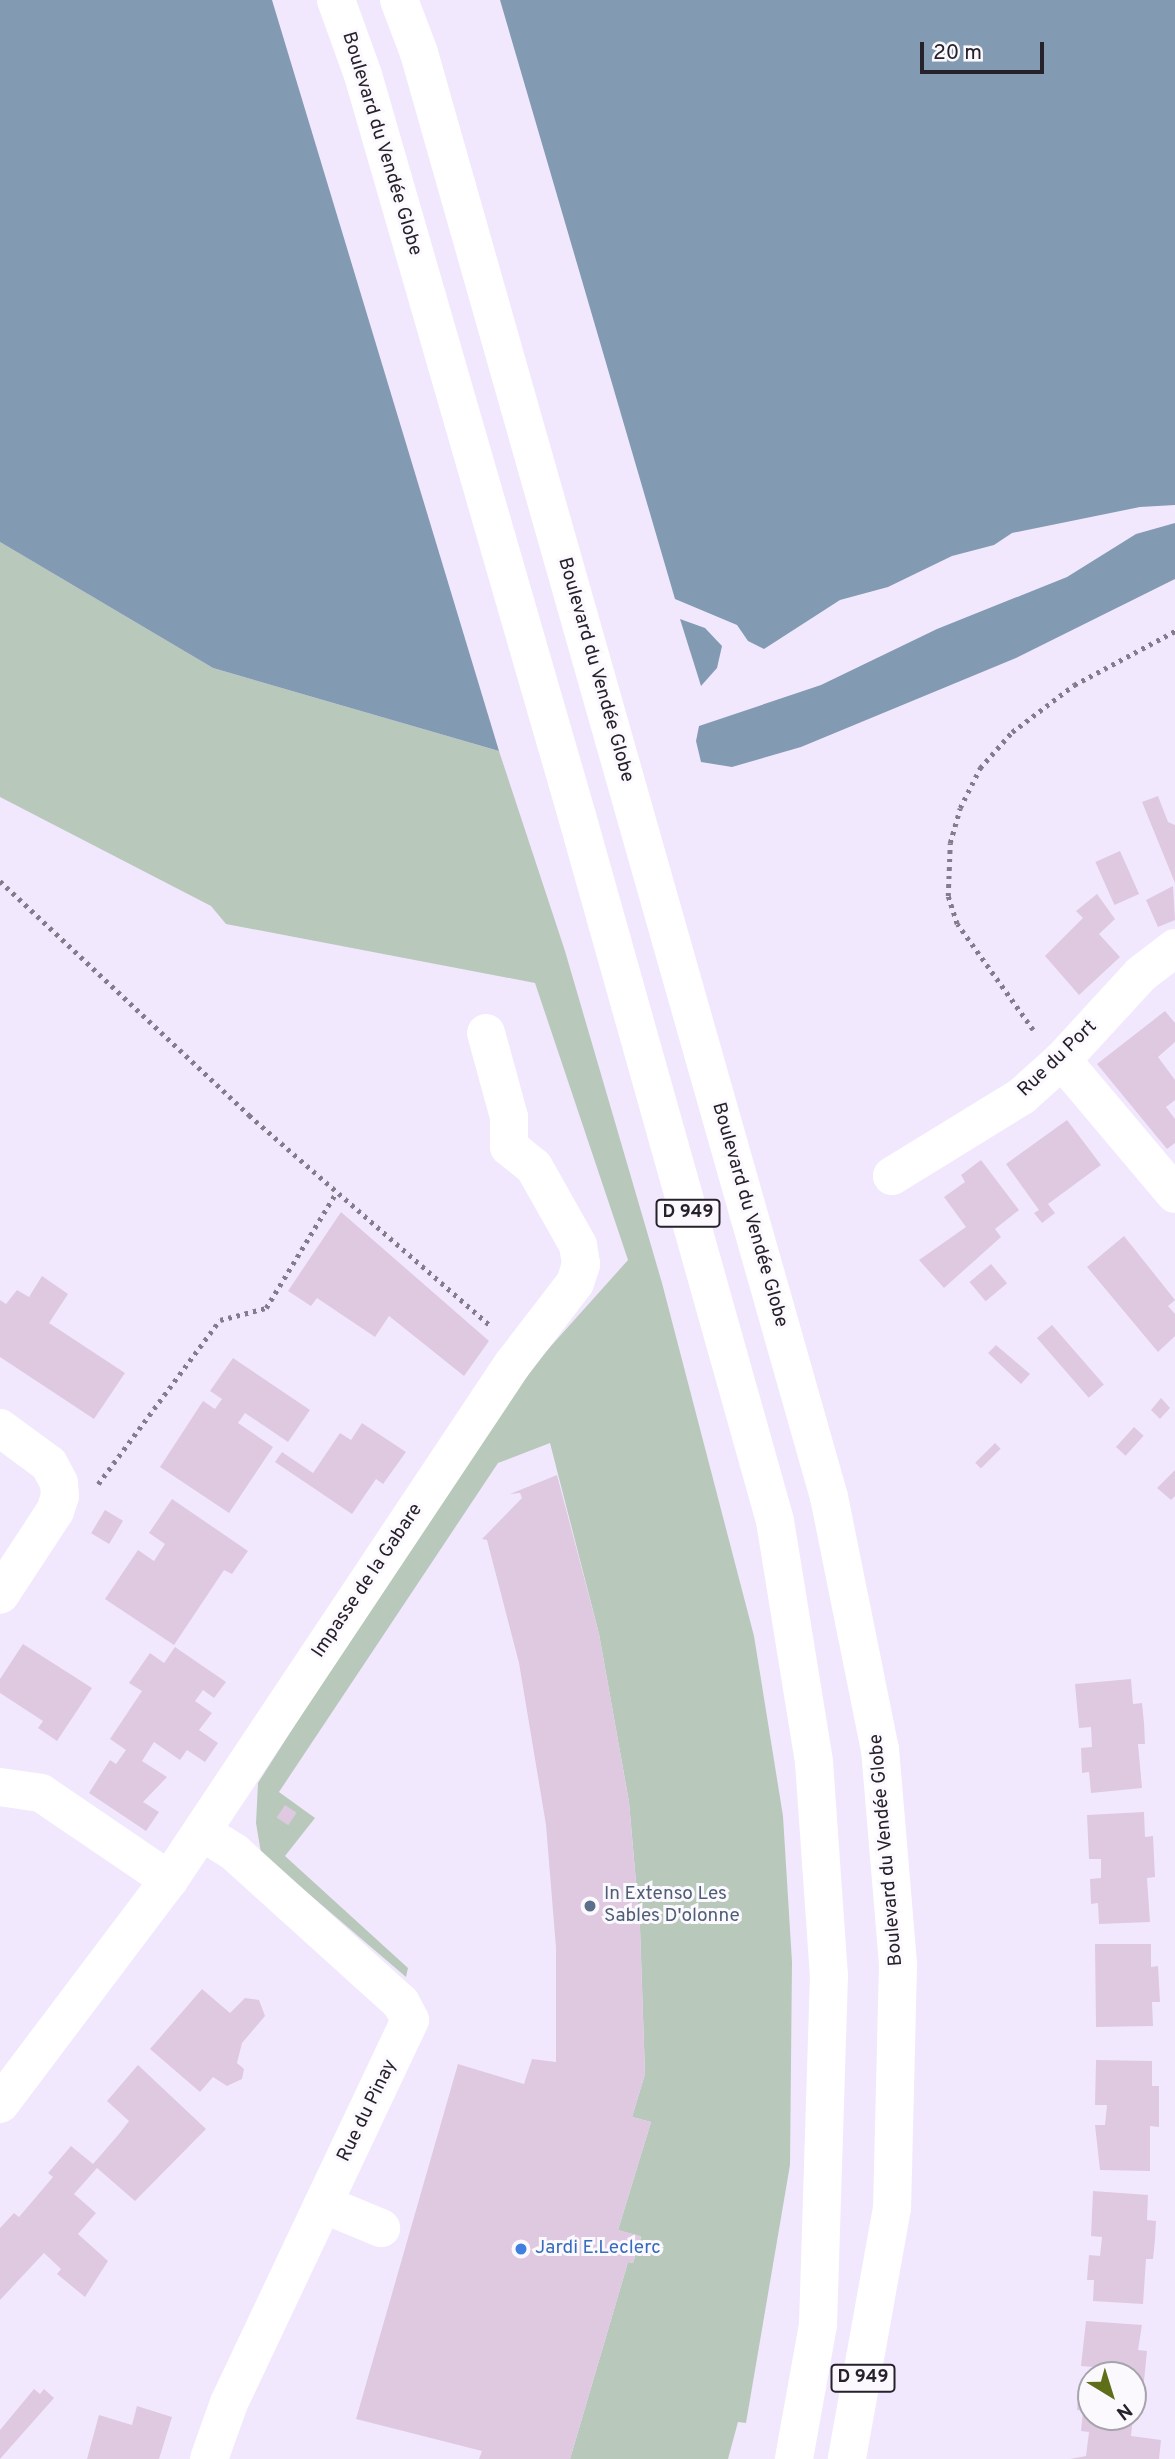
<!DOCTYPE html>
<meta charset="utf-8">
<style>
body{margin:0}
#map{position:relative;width:1175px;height:2459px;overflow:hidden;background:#f2e8fe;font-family:Overpass,sans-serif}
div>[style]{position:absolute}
.green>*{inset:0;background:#b8c9bc}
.water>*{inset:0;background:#839bb2}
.building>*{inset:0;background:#dec9e1;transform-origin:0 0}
.path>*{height:4.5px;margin-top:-2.25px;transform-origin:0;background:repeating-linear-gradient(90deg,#847c8c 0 3.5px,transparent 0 8.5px)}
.minor>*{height:38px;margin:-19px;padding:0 19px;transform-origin:19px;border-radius:19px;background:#fff}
.major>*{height:38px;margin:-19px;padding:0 19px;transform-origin:19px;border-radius:19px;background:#fff}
.dots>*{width:19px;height:19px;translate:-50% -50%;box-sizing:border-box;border:4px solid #fbf9fe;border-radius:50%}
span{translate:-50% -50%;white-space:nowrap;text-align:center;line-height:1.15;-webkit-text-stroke:6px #fbf9fe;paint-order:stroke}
.shield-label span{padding:2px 5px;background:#fbf9fe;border:2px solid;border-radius:5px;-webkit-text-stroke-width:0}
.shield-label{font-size:18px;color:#26212b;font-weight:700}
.street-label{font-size:19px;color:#26212b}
.service-label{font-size:19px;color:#4e5e75}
.left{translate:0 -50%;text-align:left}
.shop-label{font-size:19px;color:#366cbe}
.north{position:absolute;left:1077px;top:2361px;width:70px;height:70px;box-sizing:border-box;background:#fbf9fe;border:2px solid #a6a3aa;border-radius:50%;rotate:142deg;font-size:19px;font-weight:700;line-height:28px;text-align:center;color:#26212b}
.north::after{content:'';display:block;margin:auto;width:24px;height:32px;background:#5f6e19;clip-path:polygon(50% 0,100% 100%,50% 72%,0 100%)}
.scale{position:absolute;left:920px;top:42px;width:124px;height:32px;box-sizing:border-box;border:4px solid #26212b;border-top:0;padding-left:9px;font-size:21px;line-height:24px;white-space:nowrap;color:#26212b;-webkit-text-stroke:5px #fbf9fe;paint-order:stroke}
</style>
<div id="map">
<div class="green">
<div style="clip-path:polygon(0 542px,213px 668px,499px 751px,565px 951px,662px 1283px,754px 1636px,783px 1816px,792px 1962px,790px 2165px,746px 2423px,738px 2422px,728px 2459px,570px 2459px,628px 2262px,633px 2263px,641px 2237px,618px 2230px,651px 2122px,632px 2117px,645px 2074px,640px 1928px,629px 1802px,599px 1634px,550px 1443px,498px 1463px,279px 1792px,315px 1818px,285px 1856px,408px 1968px,406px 1977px,261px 1853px,256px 1823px,258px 1783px,499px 1404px,628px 1260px,535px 983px,226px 924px,211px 906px,0 797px)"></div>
</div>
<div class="water">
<div style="clip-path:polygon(0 0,272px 0,499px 751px,213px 668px,0 542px)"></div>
<div style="clip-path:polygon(500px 0,1175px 0,1175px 505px,1140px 507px,1012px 533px,994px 545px,952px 556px,888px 587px,840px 600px,764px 649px,748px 641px,737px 625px,675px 599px)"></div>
<div style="clip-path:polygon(1175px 523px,1175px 579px,1016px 658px,801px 747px,732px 767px,701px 762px,696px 741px,699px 726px,821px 685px,937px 629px,1067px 577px,1136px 534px)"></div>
<div style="clip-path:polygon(680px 619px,705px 628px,722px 646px,717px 668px,701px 686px)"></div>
</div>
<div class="building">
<div style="clip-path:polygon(1158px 796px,1168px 822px,1175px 825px,1175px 883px,1142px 802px)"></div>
<div style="left:1120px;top:851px;width:47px;height:27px;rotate:66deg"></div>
<div style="clip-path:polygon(1173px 886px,1175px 920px,1158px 927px,1146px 900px)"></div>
<div style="clip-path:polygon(1097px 894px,1115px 919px,1099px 934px,1120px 957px,1079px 995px,1045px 956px,1083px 918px,1076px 911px)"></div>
<div style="clip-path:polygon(1165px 1011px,1175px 1023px,1175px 1042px,1158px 1057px,1175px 1080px,1175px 1100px,1166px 1107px,1175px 1119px,1175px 1143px,1167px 1149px,1097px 1064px)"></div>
<div style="clip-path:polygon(1067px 1120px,1101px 1165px,1048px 1204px,1055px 1213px,1042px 1223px,1034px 1213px,1039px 1210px,1006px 1164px)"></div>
<div style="clip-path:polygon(981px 1160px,1019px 1210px,995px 1229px,1001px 1237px,944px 1288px,919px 1260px,966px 1227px,944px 1197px,965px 1182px,961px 1175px)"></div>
<div style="clip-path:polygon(341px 1212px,489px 1341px,464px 1376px,389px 1316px,375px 1337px,317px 1298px,311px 1306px,288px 1291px)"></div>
<div style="clip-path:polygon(1124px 1236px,1175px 1300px,1168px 1306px,1175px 1314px,1175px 1336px,1158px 1352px,1087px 1267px)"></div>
<div style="left:991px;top:1264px;width:25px;height:28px;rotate:50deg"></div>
<div style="clip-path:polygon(42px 1276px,68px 1294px,49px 1323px,125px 1373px,94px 1419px,0 1357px,0 1300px,6px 1304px,17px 1290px,29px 1297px)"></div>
<div style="left:1052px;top:1325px;width:79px;height:20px;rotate:49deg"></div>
<div style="clip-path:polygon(996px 1345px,1030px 1374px,1021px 1384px,988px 1353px)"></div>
<div style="clip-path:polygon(233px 1358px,310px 1410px,288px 1442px,245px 1413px,238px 1423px,273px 1447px,229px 1513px,160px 1467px,203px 1401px,215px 1409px,222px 1399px,210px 1391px)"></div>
<div style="clip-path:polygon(1161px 1398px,1170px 1408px,1160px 1419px,1151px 1410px)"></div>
<div style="clip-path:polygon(362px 1423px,406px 1452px,383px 1484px,376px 1479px,352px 1514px,275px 1462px,282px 1452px,313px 1473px,340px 1433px,351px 1440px)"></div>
<div style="left:1134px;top:1427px;width:13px;height:27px;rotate:42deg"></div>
<div style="left:995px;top:1443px;width:8px;height:28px;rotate:45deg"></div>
<div style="clip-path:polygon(1175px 1470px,1175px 1496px,1171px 1500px,1157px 1488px)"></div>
<div style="clip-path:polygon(557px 1475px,599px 1634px,629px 1802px,640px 1928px,645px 2074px,632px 2117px,651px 2122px,618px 2230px,641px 2236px,633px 2263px,628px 2262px,570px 2459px,479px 2459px,482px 2451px,356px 2419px,458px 2064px,524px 2084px,532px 2059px,556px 2062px,556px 1948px,546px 1825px,519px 1663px,487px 1540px,482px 1539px,522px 1498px,520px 1493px,510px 1494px)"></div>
<div style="clip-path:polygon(172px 1499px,248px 1551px,232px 1574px,224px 1570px,174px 1645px,105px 1599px,138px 1550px,154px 1561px,165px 1544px,149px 1533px)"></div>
<div style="left:105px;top:1510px;width:21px;height:27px;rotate:31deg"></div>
<div style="clip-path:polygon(23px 1644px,92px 1688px,57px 1741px,38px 1728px,43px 1721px,0 1693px,0 1679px)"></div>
<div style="clip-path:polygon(175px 1647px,226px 1682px,214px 1698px,203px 1690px,195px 1701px,212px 1713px,199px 1730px,218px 1743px,205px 1762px,187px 1750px,180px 1760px,154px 1742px,142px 1761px,167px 1777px,143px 1802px,159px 1812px,146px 1831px,89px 1793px,110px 1760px,116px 1764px,126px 1750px,110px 1739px,142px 1691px,129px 1683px,150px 1653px,164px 1663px)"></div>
<div style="clip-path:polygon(1131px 1679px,1133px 1704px,1142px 1703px,1144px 1723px,1145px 1744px,1138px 1744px,1142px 1788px,1091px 1793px,1089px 1772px,1082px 1773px,1081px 1748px,1092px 1747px,1091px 1727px,1079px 1728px,1075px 1684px)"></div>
<div style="left:285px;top:1805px;width:14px;height:15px;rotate:34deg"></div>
<div style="clip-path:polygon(1144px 1812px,1145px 1837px,1153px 1836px,1155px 1877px,1147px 1878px,1150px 1922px,1099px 1924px,1098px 1903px,1091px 1904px,1090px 1879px,1101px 1878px,1101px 1859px,1089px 1859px,1087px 1815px)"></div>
<div style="clip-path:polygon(1095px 1944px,1151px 1944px,1151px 1967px,1158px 1966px,1160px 2002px,1152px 2002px,1153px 2026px,1096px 2027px)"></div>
<div style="clip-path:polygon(202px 1989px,230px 2013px,245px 1998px,259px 2000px,265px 2016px,242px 2043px,237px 2063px,244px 2069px,242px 2079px,227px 2086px,213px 2077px,200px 2092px,150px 2049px)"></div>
<div style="clip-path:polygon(1096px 2060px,1152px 2061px,1152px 2086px,1159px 2086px,1159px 2127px,1150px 2126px,1150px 2171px,1100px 2170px,1095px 2125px,1105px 2125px,1107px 2105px,1095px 2105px)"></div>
<div style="clip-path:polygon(138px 2065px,206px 2129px,135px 2201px,97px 2168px,74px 2194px,96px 2213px,78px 2234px,108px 2261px,85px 2297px,57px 2274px,61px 2269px,44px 2253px,0 2300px,0 2228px,14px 2213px,19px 2217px,53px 2177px,48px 2173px,71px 2146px,93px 2164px,119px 2134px,129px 2121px,107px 2101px)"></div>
<div style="clip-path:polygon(1093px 2191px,1148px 2195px,1147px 2220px,1156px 2221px,1155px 2240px,1153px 2259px,1146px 2259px,1143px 2304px,1093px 2301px,1094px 2280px,1087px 2280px,1089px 2255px,1100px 2256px,1102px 2237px,1091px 2236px)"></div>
<div style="clip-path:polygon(1086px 2321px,1142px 2325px,1138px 2350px,1147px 2351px,1143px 2391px,1133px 2390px,1133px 2375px,1092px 2375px,1093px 2367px,1081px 2366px)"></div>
<div style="clip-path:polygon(1079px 2385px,1091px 2387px,1091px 2417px,1133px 2417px,1131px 2436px,1161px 2440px,1159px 2459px,1070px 2459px,1086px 2456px,1089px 2432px,1081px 2431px,1083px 2411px,1077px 2410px)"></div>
<div style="clip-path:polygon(34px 2389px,40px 2394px,44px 2389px,54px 2398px,0 2459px,0 2430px)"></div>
<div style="clip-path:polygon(137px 2406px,172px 2417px,159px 2459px,87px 2459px,99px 2415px,132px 2425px)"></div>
</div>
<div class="path">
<div style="left:0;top:881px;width:342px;rotate:43.2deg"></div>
<div style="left:249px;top:1115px;width:322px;rotate:41.1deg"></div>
<div style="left:1033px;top:1030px;width:130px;rotate:-125.6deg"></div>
<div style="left:957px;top:924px;width:29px;rotate:-108deg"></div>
<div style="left:948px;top:896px;width:53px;rotate:-87.8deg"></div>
<div style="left:950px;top:843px;width:36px;rotate:-74deg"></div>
<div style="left:960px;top:808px;width:45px;rotate:-63.4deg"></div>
<div style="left:980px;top:768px;width:48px;rotate:-48.4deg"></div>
<div style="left:1012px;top:732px;width:78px;rotate:-37.2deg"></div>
<div style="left:1074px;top:685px;width:115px;rotate:-28.1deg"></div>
<div style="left:98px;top:1484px;width:204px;rotate:-53.4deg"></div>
<div style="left:220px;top:1320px;width:48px;rotate:-14.6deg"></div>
<div style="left:266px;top:1308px;width:135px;rotate:-58.7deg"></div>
</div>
<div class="minor">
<div style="left:1062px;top:1060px;width:175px;rotate:49.9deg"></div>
<div style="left:892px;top:1176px;width:153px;rotate:-31.6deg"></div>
<div style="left:1022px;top:1096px;width:54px;rotate:-42deg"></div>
<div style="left:1062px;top:1060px;width:117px;rotate:-47.4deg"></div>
<div style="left:1141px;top:974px;width:43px;rotate:-37.4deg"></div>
<div style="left:0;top:1428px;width:61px;rotate:36.3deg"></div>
<div style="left:49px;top:1464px;width:21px;rotate:62deg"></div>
<div style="left:59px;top:1483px;width:13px;rotate:86deg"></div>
<div style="left:60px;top:1496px;width:16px;rotate:108deg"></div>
<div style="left:55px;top:1511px;width:100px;rotate:123.2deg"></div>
<div style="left:0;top:1787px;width:41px;rotate:8.3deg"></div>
<div style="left:41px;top:1793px;width:155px;rotate:34.2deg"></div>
<div style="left:202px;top:1832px;width:39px;rotate:32deg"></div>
<div style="left:235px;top:1853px;width:224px;rotate:42.1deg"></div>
<div style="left:401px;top:2003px;width:19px;rotate:62deg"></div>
<div style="left:410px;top:2020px;width:424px;rotate:115.3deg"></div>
<div style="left:229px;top:2403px;width:59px;rotate:109.7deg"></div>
<div style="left:0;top:2104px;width:281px;rotate:-53deg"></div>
<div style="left:169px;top:1880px;width:619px;rotate:-56.34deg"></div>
<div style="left:512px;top:1365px;width:103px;rotate:-52.5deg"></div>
<div style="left:575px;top:1283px;width:20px;rotate:-72deg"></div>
<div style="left:581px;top:1264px;width:19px;rotate:-99deg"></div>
<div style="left:578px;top:1245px;width:90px;rotate:-119.4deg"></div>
<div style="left:534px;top:1167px;width:32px;rotate:-141deg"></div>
<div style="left:509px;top:1147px;width:30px;rotate:-90deg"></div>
<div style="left:509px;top:1117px;width:87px;rotate:-105.3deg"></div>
<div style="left:323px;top:2204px;width:63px;rotate:22.5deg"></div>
</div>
<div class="major">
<div style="left:336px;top:0;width:80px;rotate:70.2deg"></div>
<div style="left:363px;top:75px;width:771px;rotate:73.89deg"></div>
<div style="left:577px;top:816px;width:732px;rotate:74.31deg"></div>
<div style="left:775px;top:1521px;width:244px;rotate:80.8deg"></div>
<div style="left:814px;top:1762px;width:214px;rotate:86deg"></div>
<div style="left:829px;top:1975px;width:350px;rotate:91.8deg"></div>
<div style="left:818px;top:2325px;width:136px;rotate:100.2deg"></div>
<div style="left:399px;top:0;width:57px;rotate:69.3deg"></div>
<div style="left:419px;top:53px;width:1501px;rotate:74.15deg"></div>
<div style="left:829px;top:1497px;width:257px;rotate:78.6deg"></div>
<div style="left:880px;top:1749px;width:217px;rotate:85.2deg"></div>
<div style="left:898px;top:1965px;width:243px;rotate:91.4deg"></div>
<div style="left:892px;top:2208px;width:255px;rotate:100.2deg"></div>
</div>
<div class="dots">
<div style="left:590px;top:1906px;background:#5c6f8a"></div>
<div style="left:521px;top:2249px;background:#3f7fe0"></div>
</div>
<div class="shield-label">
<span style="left:688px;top:1213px">D 949</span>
<span style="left:863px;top:2378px">D 949</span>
</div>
<div class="street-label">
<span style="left:381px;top:144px;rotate:73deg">Boulevard du Vendée Globe</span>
<span style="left:595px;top:670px;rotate:74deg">Boulevard du Vendée Globe</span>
<span style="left:1058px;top:1059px;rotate:-44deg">Rue du Port</span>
<span style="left:749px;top:1215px;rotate:74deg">Boulevard du Vendée Globe</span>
<span style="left:368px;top:1581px;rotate:-56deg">Impasse de la Gabare</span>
<span style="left:887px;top:1850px;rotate:-95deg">Boulevard du Vendée Globe</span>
<span style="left:368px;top:2111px;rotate:-64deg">Rue du Pinay</span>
</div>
<div class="service-label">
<span class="left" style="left:604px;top:1906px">In Extenso Les<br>Sables D'olonne</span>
</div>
<div class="shop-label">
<span class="left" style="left:535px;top:2249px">Jardi E.Leclerc</span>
</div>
<div class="north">N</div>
<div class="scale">20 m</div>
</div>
